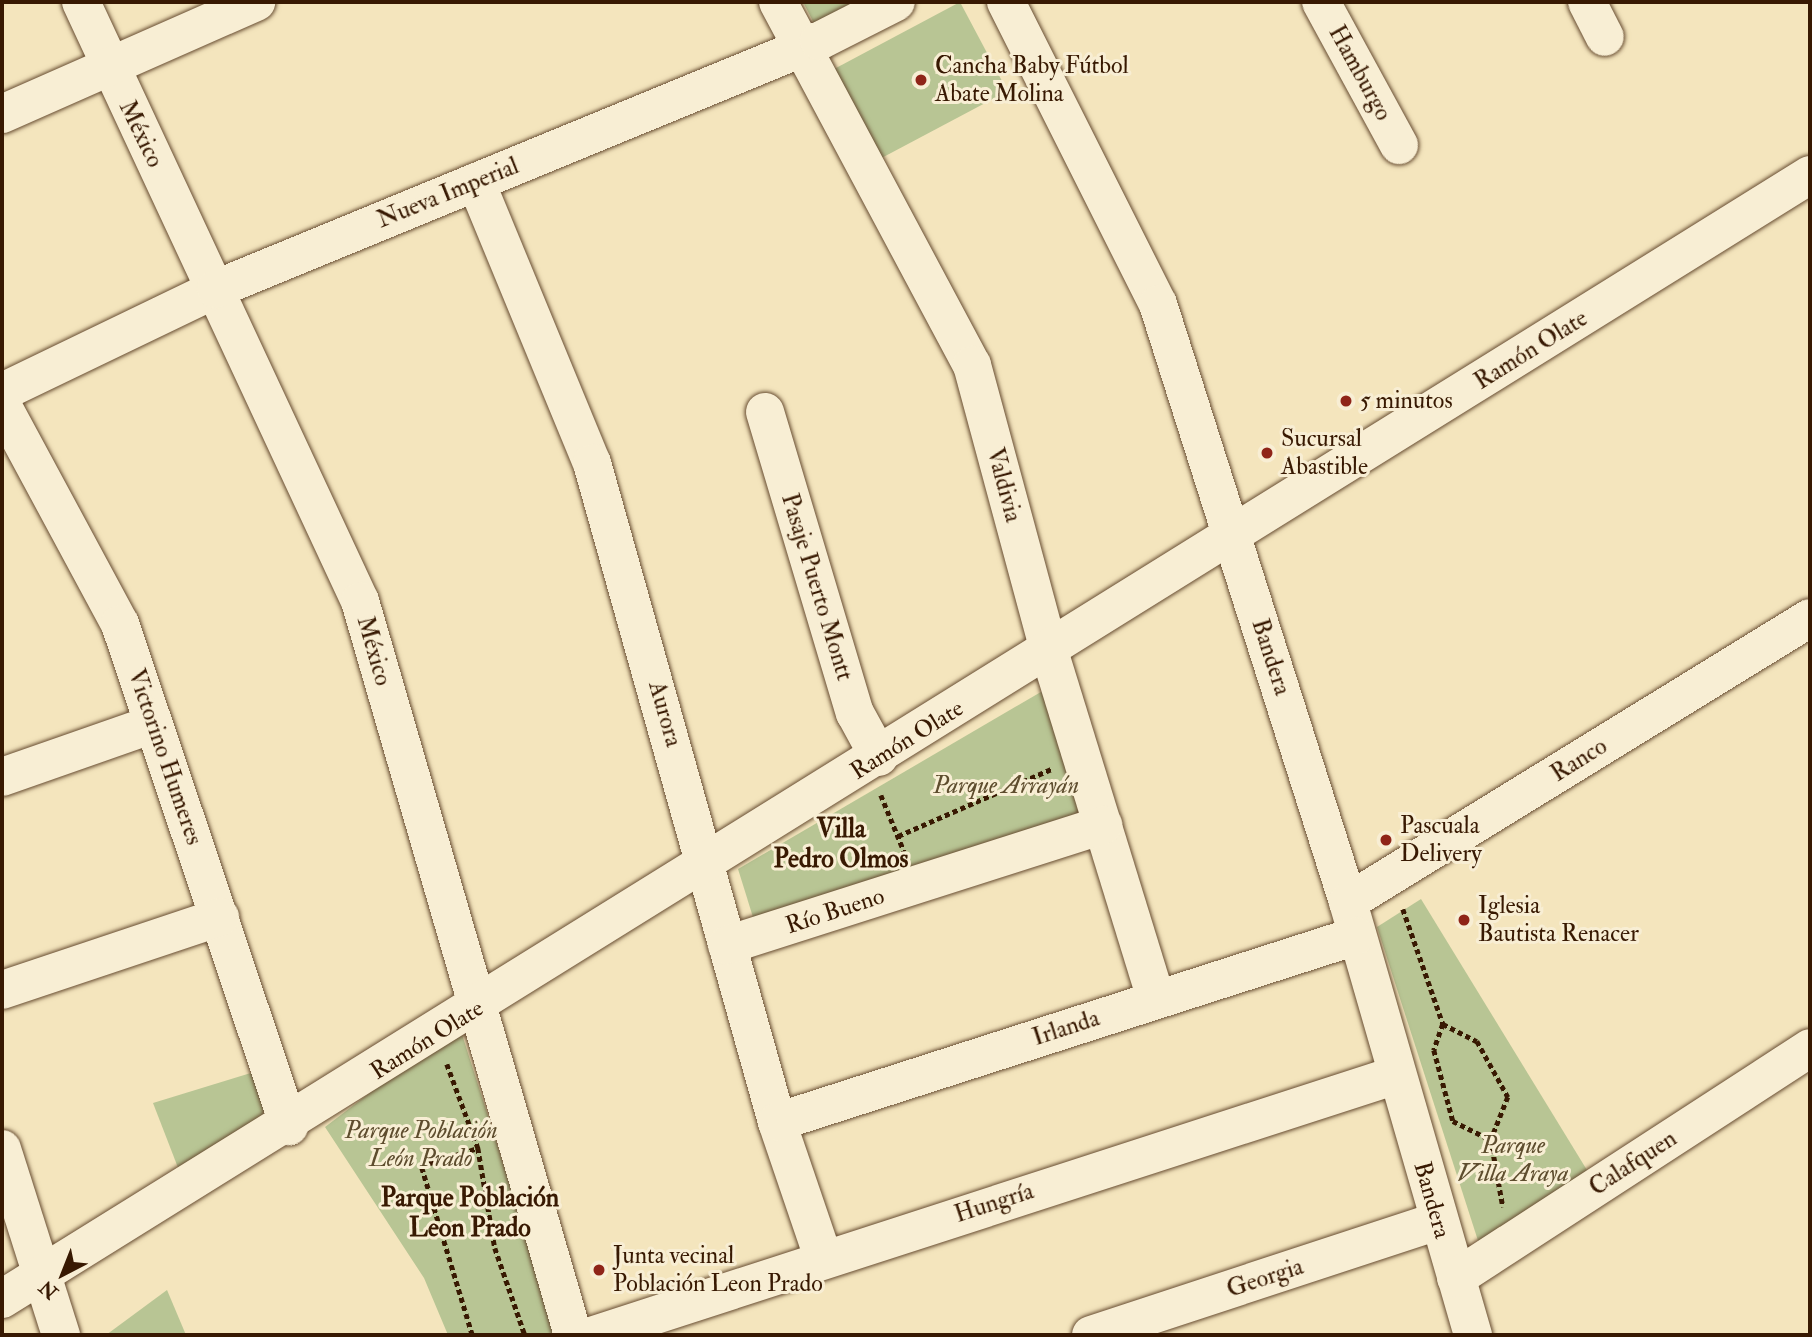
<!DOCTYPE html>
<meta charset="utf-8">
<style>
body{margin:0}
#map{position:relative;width:1812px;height:1337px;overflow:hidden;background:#f4e5bd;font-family:"IM FELL Double Pica",serif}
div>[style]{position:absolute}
.green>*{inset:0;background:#b8c594;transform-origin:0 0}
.path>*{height:4.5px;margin-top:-2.25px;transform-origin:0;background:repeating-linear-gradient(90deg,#381902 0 5px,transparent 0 8.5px)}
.roads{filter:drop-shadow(0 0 2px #674c31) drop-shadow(0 0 2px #674c31)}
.minor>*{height:38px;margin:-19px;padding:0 19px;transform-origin:19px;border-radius:19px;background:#f8eed4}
.dots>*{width:19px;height:19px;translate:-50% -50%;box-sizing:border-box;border:4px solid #f8eed4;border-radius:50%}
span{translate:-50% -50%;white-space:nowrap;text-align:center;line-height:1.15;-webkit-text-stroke:6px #f8eed4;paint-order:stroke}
.poi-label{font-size:24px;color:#381902}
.left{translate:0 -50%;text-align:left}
.street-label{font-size:24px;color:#381902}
.park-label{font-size:24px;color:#5e4d2e;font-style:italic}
.neighbourhood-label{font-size:26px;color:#381902;font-weight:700}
.frame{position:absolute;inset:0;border:4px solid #381902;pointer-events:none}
.north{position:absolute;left:28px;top:1239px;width:70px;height:70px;-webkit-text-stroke:5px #f8eed4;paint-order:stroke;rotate:222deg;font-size:19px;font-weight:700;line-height:28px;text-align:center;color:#381902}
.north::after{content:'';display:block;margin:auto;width:24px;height:32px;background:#381902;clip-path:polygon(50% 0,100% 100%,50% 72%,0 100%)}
</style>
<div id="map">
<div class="green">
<div style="clip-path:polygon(803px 2px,879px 2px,817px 29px)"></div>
<div style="left:960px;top:2px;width:101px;height:142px;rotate:62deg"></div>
<div style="clip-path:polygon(1046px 689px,1093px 825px,757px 930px,738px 869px)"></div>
<div style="clip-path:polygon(1421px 899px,1590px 1175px,1482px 1253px,1377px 927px)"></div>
<div style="clip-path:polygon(459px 1025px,558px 1335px,448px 1335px,424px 1278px,325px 1127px)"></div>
<div style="clip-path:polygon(254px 1072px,271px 1123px,182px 1178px,153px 1103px)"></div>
<div style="clip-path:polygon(167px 1290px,186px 1335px,106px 1335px)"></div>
</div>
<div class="path">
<div style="left:881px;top:795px;width:61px;rotate:67.7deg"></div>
<div style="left:898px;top:836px;width:167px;rotate:-23.6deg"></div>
<div style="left:1403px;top:909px;width:122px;rotate:70.8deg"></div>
<div style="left:1443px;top:1024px;width:38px;rotate:27deg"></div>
<div style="left:1477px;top:1041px;width:64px;rotate:61deg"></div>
<div style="left:1508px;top:1097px;width:46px;rotate:111.6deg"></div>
<div style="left:1491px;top:1140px;width:68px;rotate:79.8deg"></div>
<div style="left:1443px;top:1024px;width:28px;rotate:109deg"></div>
<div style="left:1434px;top:1050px;width:73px;rotate:75deg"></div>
<div style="left:1453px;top:1121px;width:42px;rotate:26.6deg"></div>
<div style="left:447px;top:1064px;width:90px;rotate:69.7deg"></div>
<div style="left:478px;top:1148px;width:101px;rotate:80.4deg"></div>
<div style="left:495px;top:1248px;width:92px;rotate:71deg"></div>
<div style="left:472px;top:1335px;width:177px;rotate:-106.8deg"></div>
<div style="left:421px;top:1166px;width:60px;rotate:-17.5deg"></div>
</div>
<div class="roads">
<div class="minor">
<div style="left:81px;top:2px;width:661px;rotate:65.03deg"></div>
<div style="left:360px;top:601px;width:764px;rotate:73.82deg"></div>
<div style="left:778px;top:2px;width:412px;rotate:61.9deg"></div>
<div style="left:972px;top:365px;width:296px;rotate:74.9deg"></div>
<div style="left:1049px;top:651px;width:363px;rotate:72.9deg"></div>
<div style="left:1006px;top:2px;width:338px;rotate:63.3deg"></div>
<div style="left:1158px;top:304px;width:627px;rotate:72.37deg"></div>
<div style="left:1348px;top:902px;width:451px;rotate:73.9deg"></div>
<div style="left:1321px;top:2px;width:163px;rotate:61.4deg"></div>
<div style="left:1587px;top:2px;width:39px;rotate:63deg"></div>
<div style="left:2px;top:114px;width:278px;rotate:-23.8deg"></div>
<div style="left:476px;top:182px;width:304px;rotate:67.6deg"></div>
<div style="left:592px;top:463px;width:684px;rotate:74.32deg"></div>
<div style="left:777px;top:1122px;width:143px;rotate:71.2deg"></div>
<div style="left:2px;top:392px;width:237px;rotate:-25.7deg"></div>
<div style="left:216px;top:289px;width:652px;rotate:-22.36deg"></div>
<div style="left:819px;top:41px;width:86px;rotate:-26.9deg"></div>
<div style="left:2px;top:405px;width:249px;rotate:61.7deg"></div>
<div style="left:120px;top:624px;width:530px;rotate:71.39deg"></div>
<div style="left:765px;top:412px;width:314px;rotate:73.4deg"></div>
<div style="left:855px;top:713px;width:50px;rotate:61.4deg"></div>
<div style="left:2px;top:777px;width:160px;rotate:-19.3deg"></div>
<div style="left:1348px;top:902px;width:542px;rotate:-31.58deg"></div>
<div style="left:727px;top:945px;width:395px;rotate:-17.7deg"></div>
<div style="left:2px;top:990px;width:230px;rotate:-18.5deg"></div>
<div style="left:777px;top:1122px;width:608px;rotate:-17.81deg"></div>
<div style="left:2px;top:1149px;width:195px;rotate:72.4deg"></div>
<div style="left:1456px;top:1278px;width:422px;rotate:-33deg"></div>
<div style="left:2px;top:1299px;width:2129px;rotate:-31.87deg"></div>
<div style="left:594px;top:1335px;width:843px;rotate:-17.96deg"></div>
<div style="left:1091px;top:1335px;width:365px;rotate:-18.2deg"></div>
</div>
</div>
<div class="dots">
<div style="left:921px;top:80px;background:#8f2418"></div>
<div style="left:1346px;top:401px;background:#8f2418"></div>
<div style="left:1267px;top:453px;background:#8f2418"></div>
<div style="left:1386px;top:840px;background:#8f2418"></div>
<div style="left:1464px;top:920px;background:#8f2418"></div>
<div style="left:599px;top:1270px;background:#8f2418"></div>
</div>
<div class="poi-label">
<span class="left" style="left:935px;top:80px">Cancha Baby Fútbol<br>Abate Molina</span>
<span class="left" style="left:1360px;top:401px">5 minutos</span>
<span class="left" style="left:1281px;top:453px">Sucursal<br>Abastible</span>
<span class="left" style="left:1400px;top:840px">Pascuala<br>Delivery</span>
<span class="left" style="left:1478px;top:920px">Iglesia<br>Bautista Renacer</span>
<span class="left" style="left:613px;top:1270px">Junta vecinal<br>Población Leon Prado</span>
</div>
<div class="street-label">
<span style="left:1360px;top:73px;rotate:61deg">Hamburgo</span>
<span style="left:141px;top:134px;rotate:64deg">México</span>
<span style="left:448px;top:193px;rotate:-22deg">Nueva Imperial</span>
<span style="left:1531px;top:350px;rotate:-32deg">Ramón Olate</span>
<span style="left:1004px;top:485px;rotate:75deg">Valdivia</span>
<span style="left:817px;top:587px;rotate:73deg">Pasaje Puerto Montt</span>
<span style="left:374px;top:651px;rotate:74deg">México</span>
<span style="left:1271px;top:657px;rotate:72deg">Bandera</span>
<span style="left:665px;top:714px;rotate:74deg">Aurora</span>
<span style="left:907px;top:740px;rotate:-32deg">Ramón Olate</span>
<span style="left:165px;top:757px;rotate:71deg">Victorino Humeres</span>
<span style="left:1579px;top:760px;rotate:-32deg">Ranco</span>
<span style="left:835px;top:911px;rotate:-18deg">Río Bueno</span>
<span style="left:1066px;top:1028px;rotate:-18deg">Irlanda</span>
<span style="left:427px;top:1040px;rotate:-32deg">Ramón Olate</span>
<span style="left:1633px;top:1163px;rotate:-33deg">Calafquen</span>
<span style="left:1432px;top:1200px;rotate:74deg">Bandera</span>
<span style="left:994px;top:1203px;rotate:-18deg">Hungría</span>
<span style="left:1265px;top:1278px;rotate:-18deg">Georgia</span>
</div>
<div class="park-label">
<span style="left:1006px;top:786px">Parque Arrayán</span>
<span style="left:421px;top:1145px">Parque Población<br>León Prado</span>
<span style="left:1513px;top:1160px">Parque<br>Villa Araya</span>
</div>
<div class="neighbourhood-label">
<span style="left:841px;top:845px">Villa<br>Pedro Olmos</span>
<span style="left:470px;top:1214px">Parque Población<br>Leon Prado</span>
</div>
<div class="frame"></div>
<div class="north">N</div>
</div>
